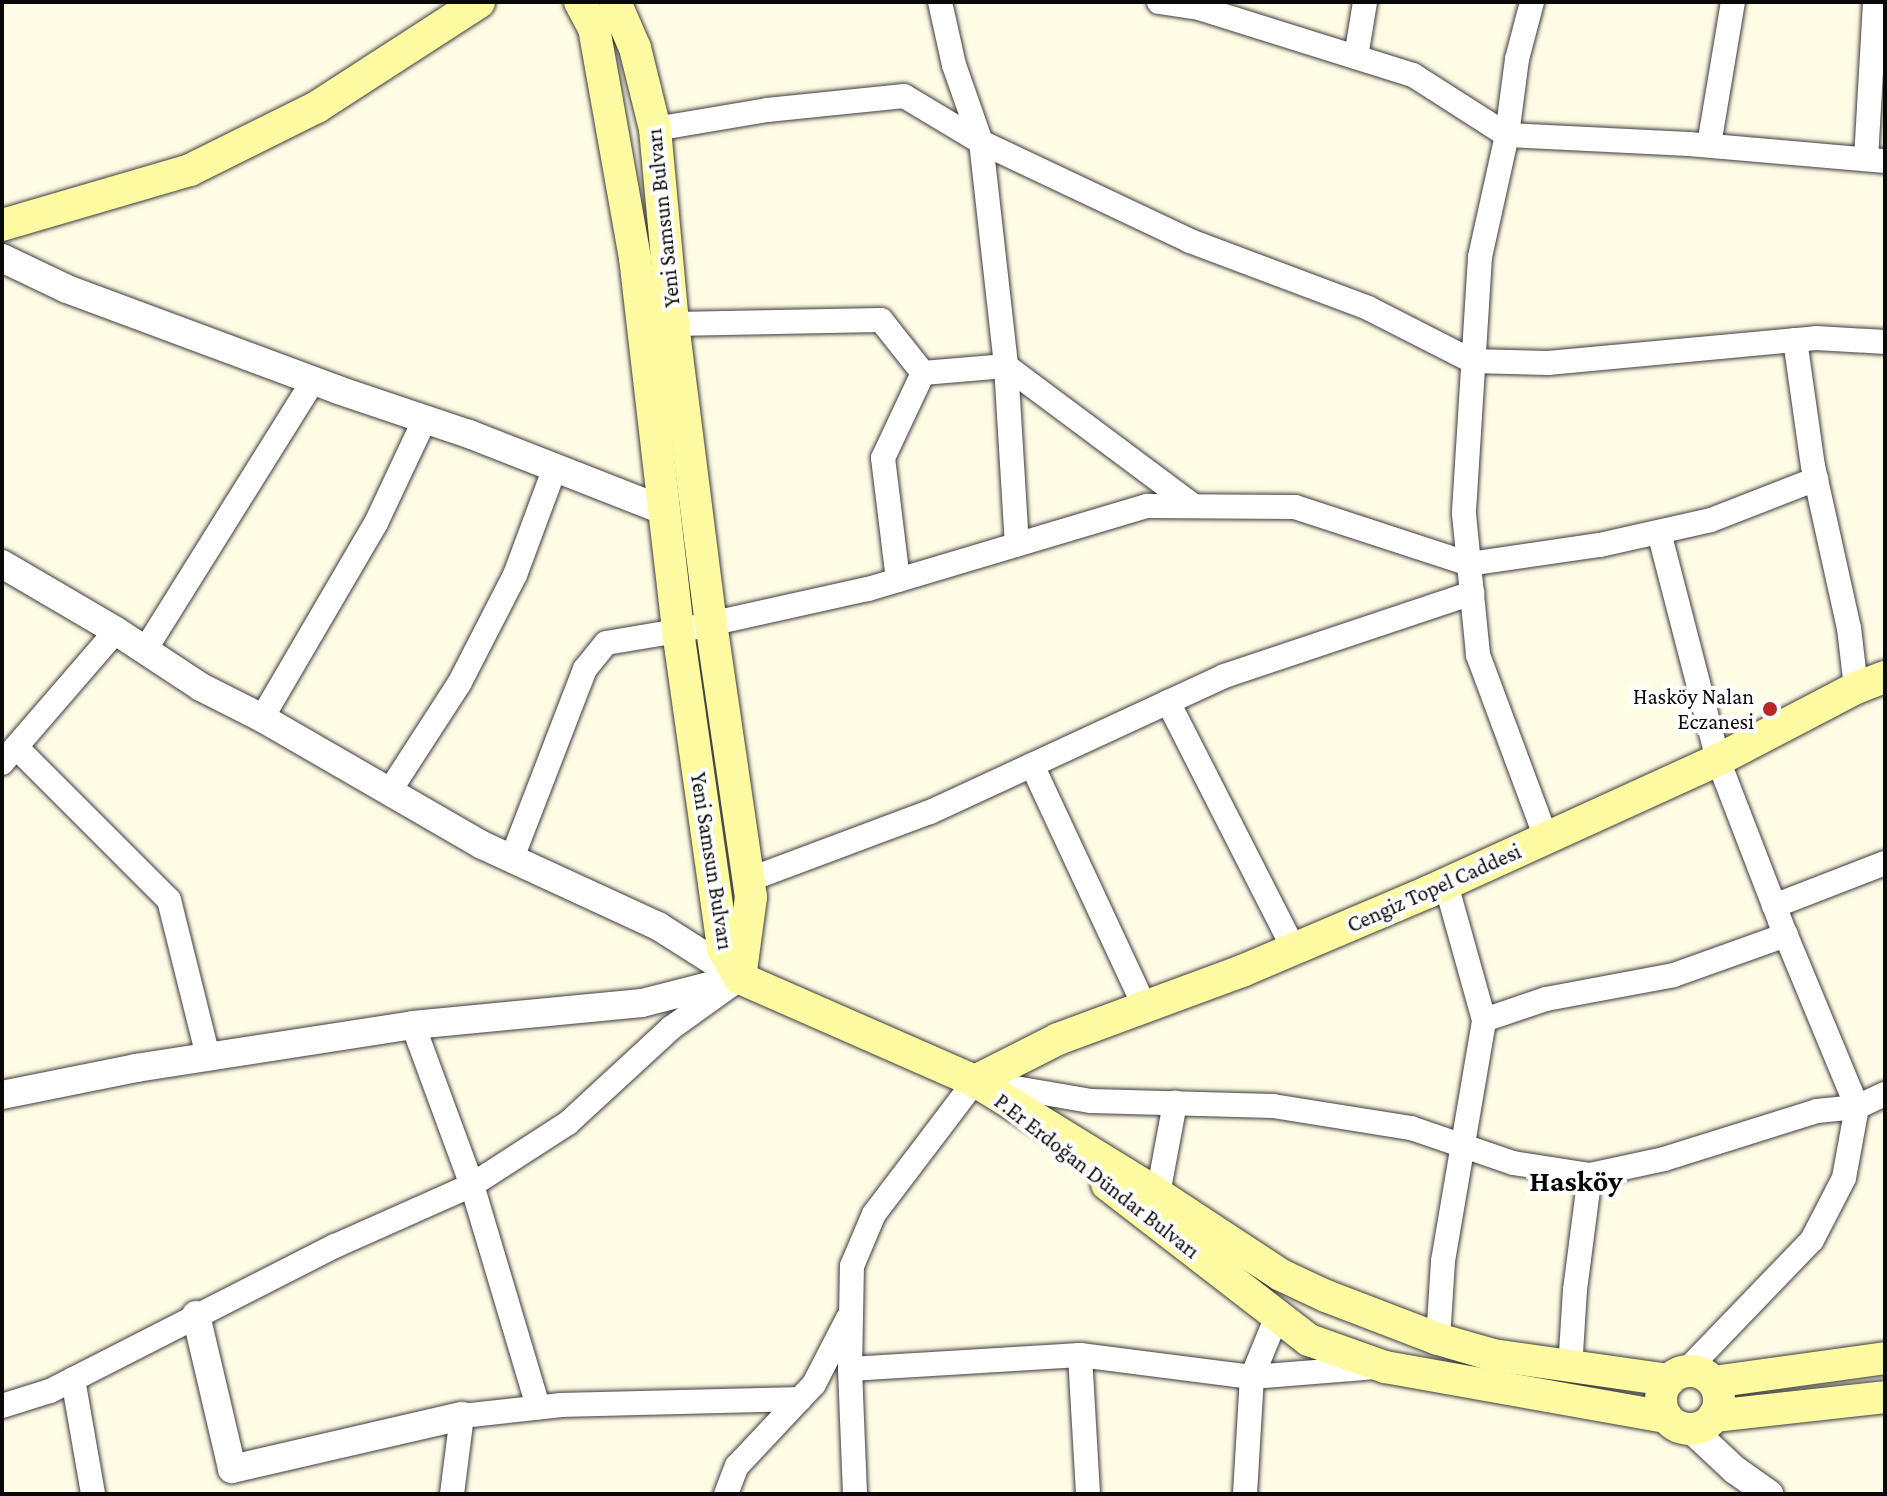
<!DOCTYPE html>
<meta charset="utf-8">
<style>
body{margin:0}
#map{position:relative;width:1887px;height:1496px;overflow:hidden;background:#fffce6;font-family:"Crimson Pro",serif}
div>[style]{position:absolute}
.roads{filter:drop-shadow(0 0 2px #3c3c3c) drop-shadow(0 0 2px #3c3c3c)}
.minor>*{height:24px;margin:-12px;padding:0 12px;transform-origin:12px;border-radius:12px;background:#fff}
.tertiary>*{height:28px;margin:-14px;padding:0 14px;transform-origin:14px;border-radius:14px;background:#fff}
.secondary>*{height:32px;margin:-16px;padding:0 16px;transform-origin:16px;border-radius:16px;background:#fefaa2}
.secondary>.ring{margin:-16px;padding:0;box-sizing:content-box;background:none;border:32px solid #fefaa2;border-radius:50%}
.dots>*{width:22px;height:22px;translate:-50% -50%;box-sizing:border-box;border:4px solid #fff;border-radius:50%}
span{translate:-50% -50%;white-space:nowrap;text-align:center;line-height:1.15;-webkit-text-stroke:8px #fff;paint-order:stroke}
.street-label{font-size:22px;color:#090909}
.poi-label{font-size:22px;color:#090909}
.right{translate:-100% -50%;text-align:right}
.district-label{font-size:30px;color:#090909;font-weight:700}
.frame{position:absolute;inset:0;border:4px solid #090909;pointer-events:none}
</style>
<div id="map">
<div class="roads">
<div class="minor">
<div style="left:940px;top:2px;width:65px;rotate:77.5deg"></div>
<div style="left:954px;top:65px;width:82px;rotate:70.7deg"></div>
<div style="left:981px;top:142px;width:225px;rotate:83.6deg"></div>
<div style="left:1006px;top:366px;width:179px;rotate:86.5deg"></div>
<div style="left:1159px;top:2px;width:40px;rotate:8.5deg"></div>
<div style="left:1199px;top:8px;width:224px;rotate:17.4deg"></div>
<div style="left:1413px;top:75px;width:112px;rotate:32.6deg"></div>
<div style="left:1507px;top:135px;width:182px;rotate:2.8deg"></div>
<div style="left:1689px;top:144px;width:197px;rotate:5deg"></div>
<div style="left:1532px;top:2px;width:59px;rotate:104.7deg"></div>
<div style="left:1517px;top:59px;width:77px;rotate:97.5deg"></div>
<div style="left:1507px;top:135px;width:125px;rotate:102.5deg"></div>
<div style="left:1480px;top:257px;width:257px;rotate:93.6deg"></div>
<div style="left:1464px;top:514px;width:142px;rotate:84.3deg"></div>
<div style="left:1478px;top:655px;width:195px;rotate:69.6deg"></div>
<div style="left:1356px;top:57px;width:56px;rotate:-80.7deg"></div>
<div style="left:655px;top:129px;width:114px;rotate:-9.6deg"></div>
<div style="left:767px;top:110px;width:138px;rotate:-5.8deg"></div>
<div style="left:904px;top:96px;width:90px;rotate:30.9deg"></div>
<div style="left:981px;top:142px;width:231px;rotate:25.3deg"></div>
<div style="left:1190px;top:241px;width:190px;rotate:20.6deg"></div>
<div style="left:1368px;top:308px;width:117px;rotate:27deg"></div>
<div style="left:1472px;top:361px;width:76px;rotate:1.5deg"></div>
<div style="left:1548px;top:363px;width:269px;rotate:-5.3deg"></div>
<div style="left:1816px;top:338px;width:69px;rotate:3.3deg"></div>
<div style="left:1709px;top:145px;width:145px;rotate:-80.5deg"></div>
<div style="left:1866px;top:159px;width:157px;rotate:-86.7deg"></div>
<div style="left:673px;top:324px;width:208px;rotate:-1.1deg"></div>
<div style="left:881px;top:320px;width:68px;rotate:51.6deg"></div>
<div style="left:1795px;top:340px;width:127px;rotate:81.9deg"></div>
<div style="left:1813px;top:466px;width:166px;rotate:77.5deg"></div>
<div style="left:1849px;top:628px;width:60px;rotate:83.3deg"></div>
<div style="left:1659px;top:532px;width:236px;rotate:75.5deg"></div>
<div style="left:1718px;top:760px;width:173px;rotate:68.9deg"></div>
<div style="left:1780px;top:921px;width:201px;rotate:67.5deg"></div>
<div style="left:1857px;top:1107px;width:72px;rotate:100.4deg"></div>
<div style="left:1844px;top:1178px;width:70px;rotate:117.3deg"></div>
<div style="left:1812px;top:1240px;width:182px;rotate:133.9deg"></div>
<div style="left:898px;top:580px;width:123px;rotate:-97deg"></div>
<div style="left:883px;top:458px;width:94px;rotate:-64.8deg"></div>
<div style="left:923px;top:373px;width:83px;rotate:-4.8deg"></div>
<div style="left:1006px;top:366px;width:234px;rotate:36.7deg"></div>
<div style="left:145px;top:650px;width:317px;rotate:-58deg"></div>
<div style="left:1168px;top:702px;width:277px;rotate:63deg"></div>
<div style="left:262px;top:718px;width:226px;rotate:-59.7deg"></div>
<div style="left:376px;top:523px;width:115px;rotate:-64.8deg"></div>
<div style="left:16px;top:747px;width:216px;rotate:45deg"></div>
<div style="left:169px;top:900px;width:161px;rotate:76deg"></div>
<div style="left:2px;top:763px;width:174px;rotate:-49.2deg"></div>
<div style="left:1032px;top:765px;width:267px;rotate:65deg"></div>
<div style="left:389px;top:792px;width:129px;rotate:-57.1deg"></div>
<div style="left:459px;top:684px;width:123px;rotate:-62.8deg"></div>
<div style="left:515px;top:575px;width:112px;rotate:-69.6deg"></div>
<div style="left:512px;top:858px;width:203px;rotate:-68.9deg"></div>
<div style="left:585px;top:669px;width:33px;rotate:-51deg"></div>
<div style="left:606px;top:643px;width:73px;rotate:-9.5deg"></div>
<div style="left:678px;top:631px;width:195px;rotate:-12.5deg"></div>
<div style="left:868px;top:589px;width:291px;rotate:-16.6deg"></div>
<div style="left:1147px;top:506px;width:148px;rotate:0.4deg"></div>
<div style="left:1295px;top:507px;width:183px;rotate:18.1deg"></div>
<div style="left:1469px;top:564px;width:132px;rotate:-8.3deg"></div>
<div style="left:1600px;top:545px;width:114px;rotate:-12.7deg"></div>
<div style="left:1711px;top:520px;width:113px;rotate:-21.3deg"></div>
<div style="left:748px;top:880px;width:194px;rotate:-20.5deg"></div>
<div style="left:930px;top:812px;width:324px;rotate:-24.8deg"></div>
<div style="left:1224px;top:676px;width:262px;rotate:-18.5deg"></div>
<div style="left:1774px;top:906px;width:119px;rotate:-21.2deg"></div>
<div style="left:1484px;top:1020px;width:65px;rotate:-18.7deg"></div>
<div style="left:1546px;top:999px;width:130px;rotate:-10.6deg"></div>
<div style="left:1674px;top:975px;width:119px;rotate:-19.7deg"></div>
<div style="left:413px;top:1025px;width:171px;rotate:69.8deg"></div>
<div style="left:472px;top:1185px;width:232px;rotate:73.4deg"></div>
<div style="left:1158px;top:1194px;width:93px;rotate:-79.4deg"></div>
<div style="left:1438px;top:1339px;width:78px;rotate:-86.3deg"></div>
<div style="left:1443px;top:1261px;width:244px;rotate:-80.3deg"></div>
<div style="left:1484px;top:1020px;width:141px;rotate:-105.6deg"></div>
<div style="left:1080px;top:1355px;width:139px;rotate:86.7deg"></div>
<div style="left:850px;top:1369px;width:230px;rotate:-3.5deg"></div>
<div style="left:1080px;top:1355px;width:173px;rotate:7.3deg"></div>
<div style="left:1252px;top:1377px;width:123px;rotate:-4.6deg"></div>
<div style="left:1570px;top:1369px;width:79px;rotate:-86.4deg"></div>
<div style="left:1575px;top:1290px;width:116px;rotate:-82.6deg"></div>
<div style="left:73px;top:1379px;width:117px;rotate:80.1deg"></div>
<div style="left:2px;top:1406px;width:50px;rotate:-17.4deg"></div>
<div style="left:50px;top:1391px;width:320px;rotate:-27deg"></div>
<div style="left:335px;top:1246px;width:150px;rotate:-24deg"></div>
<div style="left:472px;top:1185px;width:114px;rotate:-32.9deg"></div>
<div style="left:568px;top:1123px;width:140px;rotate:-42.7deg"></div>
<div style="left:671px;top:1028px;width:79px;rotate:-35.7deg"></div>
<div style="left:452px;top:1494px;width:79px;rotate:-82.7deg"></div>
<div style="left:462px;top:1416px;width:100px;rotate:-6.3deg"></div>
<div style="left:561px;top:1405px;width:239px;rotate:-1.4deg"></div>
<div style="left:726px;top:1494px;width:30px;rotate:-69deg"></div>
<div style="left:737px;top:1466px;width:112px;rotate:-46.8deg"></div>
<div style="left:814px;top:1384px;width:74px;rotate:-62.7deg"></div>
<div style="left:855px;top:1494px;width:125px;rotate:-92.3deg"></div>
<div style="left:850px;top:1369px;width:103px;rotate:-88.9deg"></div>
<div style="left:852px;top:1266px;width:56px;rotate:-67.1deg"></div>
<div style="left:874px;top:1214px;width:167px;rotate:-52.8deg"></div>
<div style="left:975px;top:1081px;width:118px;rotate:9.8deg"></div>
<div style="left:1091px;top:1101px;width:182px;rotate:1.6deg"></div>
<div style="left:1273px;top:1106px;width:140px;rotate:9.1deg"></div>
<div style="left:1411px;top:1128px;width:108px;rotate:18.9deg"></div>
<div style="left:1513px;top:1163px;width:78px;rotate:8.9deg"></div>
<div style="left:1590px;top:1175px;width:76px;rotate:-12.2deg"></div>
<div style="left:1664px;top:1159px;width:160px;rotate:-17.4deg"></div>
<div style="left:1817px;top:1111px;width:40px;rotate:-5.7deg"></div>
<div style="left:1857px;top:1107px;width:31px;rotate:-25deg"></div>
<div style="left:1245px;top:1494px;width:117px;rotate:-86.6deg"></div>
<div style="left:1252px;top:1377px;width:66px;rotate:-67.7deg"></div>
</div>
<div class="tertiary">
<div style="left:2px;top:258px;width:72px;rotate:25.5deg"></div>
<div style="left:67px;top:289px;width:289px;rotate:20.4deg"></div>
<div style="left:338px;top:390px;width:138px;rotate:18.6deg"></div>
<div style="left:469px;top:434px;width:211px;rotate:21.4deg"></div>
<div style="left:2px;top:564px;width:132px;rotate:30.4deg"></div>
<div style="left:116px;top:631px;width:102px;rotate:33.4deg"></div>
<div style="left:201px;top:687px;width:68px;rotate:26.9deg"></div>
<div style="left:262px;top:718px;width:254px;rotate:30deg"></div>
<div style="left:482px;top:845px;width:194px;rotate:24.7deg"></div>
<div style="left:658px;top:926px;width:97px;rotate:32.4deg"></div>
<div style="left:2px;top:1095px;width:137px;rotate:-11.4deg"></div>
<div style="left:136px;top:1068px;width:280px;rotate:-8.8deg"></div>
<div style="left:413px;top:1025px;width:230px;rotate:-5.5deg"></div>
<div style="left:642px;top:1003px;width:101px;rotate:-14.3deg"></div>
<div style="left:196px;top:1315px;width:158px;rotate:76.8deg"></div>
<div style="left:232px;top:1469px;width:236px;rotate:-13deg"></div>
<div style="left:1691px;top:1429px;width:60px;rotate:43deg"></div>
<div style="left:1735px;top:1470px;width:42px;rotate:35.2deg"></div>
</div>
<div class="secondary">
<div style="left:580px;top:2px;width:30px;rotate:62deg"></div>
<div style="left:594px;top:28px;width:234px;rotate:79.9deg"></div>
<div style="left:635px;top:258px;width:375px;rotate:83.4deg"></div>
<div style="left:678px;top:631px;width:321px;rotate:81.9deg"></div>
<div style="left:723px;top:949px;width:34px;rotate:60deg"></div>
<div style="left:615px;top:2px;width:50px;rotate:66.5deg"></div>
<div style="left:635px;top:48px;width:83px;rotate:76.1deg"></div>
<div style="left:655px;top:129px;width:196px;rotate:84.7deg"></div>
<div style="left:673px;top:324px;width:301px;rotate:82.8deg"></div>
<div style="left:711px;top:623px;width:277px;rotate:81.7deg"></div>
<div style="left:751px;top:897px;width:82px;rotate:97.7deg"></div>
<div style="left:2px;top:225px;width:196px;rotate:-16.3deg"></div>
<div style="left:190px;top:170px;width:142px;rotate:-26.4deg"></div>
<div style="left:317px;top:107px;width:193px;rotate:-32.9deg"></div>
<div style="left:740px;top:978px;width:257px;rotate:23.7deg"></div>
<div style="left:975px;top:1081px;width:215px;rotate:31.7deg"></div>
<div style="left:1158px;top:1194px;width:147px;rotate:33.4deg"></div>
<div style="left:1281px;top:1275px;width:50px;rotate:25deg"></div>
<div style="left:1326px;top:1296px;width:120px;rotate:21deg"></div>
<div style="left:1438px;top:1339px;width:57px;rotate:16.2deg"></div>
<div style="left:1493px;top:1355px;width:178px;rotate:8.1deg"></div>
<div style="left:975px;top:1081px;width:93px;rotate:-26.8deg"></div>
<div style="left:1058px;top:1039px;width:196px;rotate:-20.3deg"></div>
<div style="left:1242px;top:971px;width:202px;rotate:-23deg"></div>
<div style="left:1428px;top:892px;width:319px;rotate:-24.5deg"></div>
<div style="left:1718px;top:760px;width:156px;rotate:-27.6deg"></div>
<div style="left:1856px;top:688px;width:31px;rotate:-21deg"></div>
<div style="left:1107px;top:1184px;width:255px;rotate:37.7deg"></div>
<div style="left:1309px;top:1340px;width:81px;rotate:19.6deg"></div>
<div style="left:1385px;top:1367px;width:285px;rotate:10.1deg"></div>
<div class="ring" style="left:1661px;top:1371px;width:26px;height:26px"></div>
<div style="left:1713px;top:1382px;width:174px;rotate:-7.9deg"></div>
<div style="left:1714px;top:1416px;width:172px;rotate:-6.3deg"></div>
</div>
</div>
<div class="dots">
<div style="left:1770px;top:709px;background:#b62825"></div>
</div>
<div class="street-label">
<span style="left:663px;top:218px;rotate:-96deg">Yeni Samsun Bulvarı</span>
<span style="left:712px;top:861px;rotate:81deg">Yeni Samsun Bulvarı</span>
<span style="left:1434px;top:888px;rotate:-24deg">Cengiz Topel Caddesi</span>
<span style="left:1097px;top:1176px;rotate:38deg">P.Er Erdoğan Dündar Bulvarı</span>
</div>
<div class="poi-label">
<span class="right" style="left:1754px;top:709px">Hasköy Nalan<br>Eczanesi</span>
</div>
<div class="district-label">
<span style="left:1576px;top:1181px">Hasköy</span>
</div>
<div class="frame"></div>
</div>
